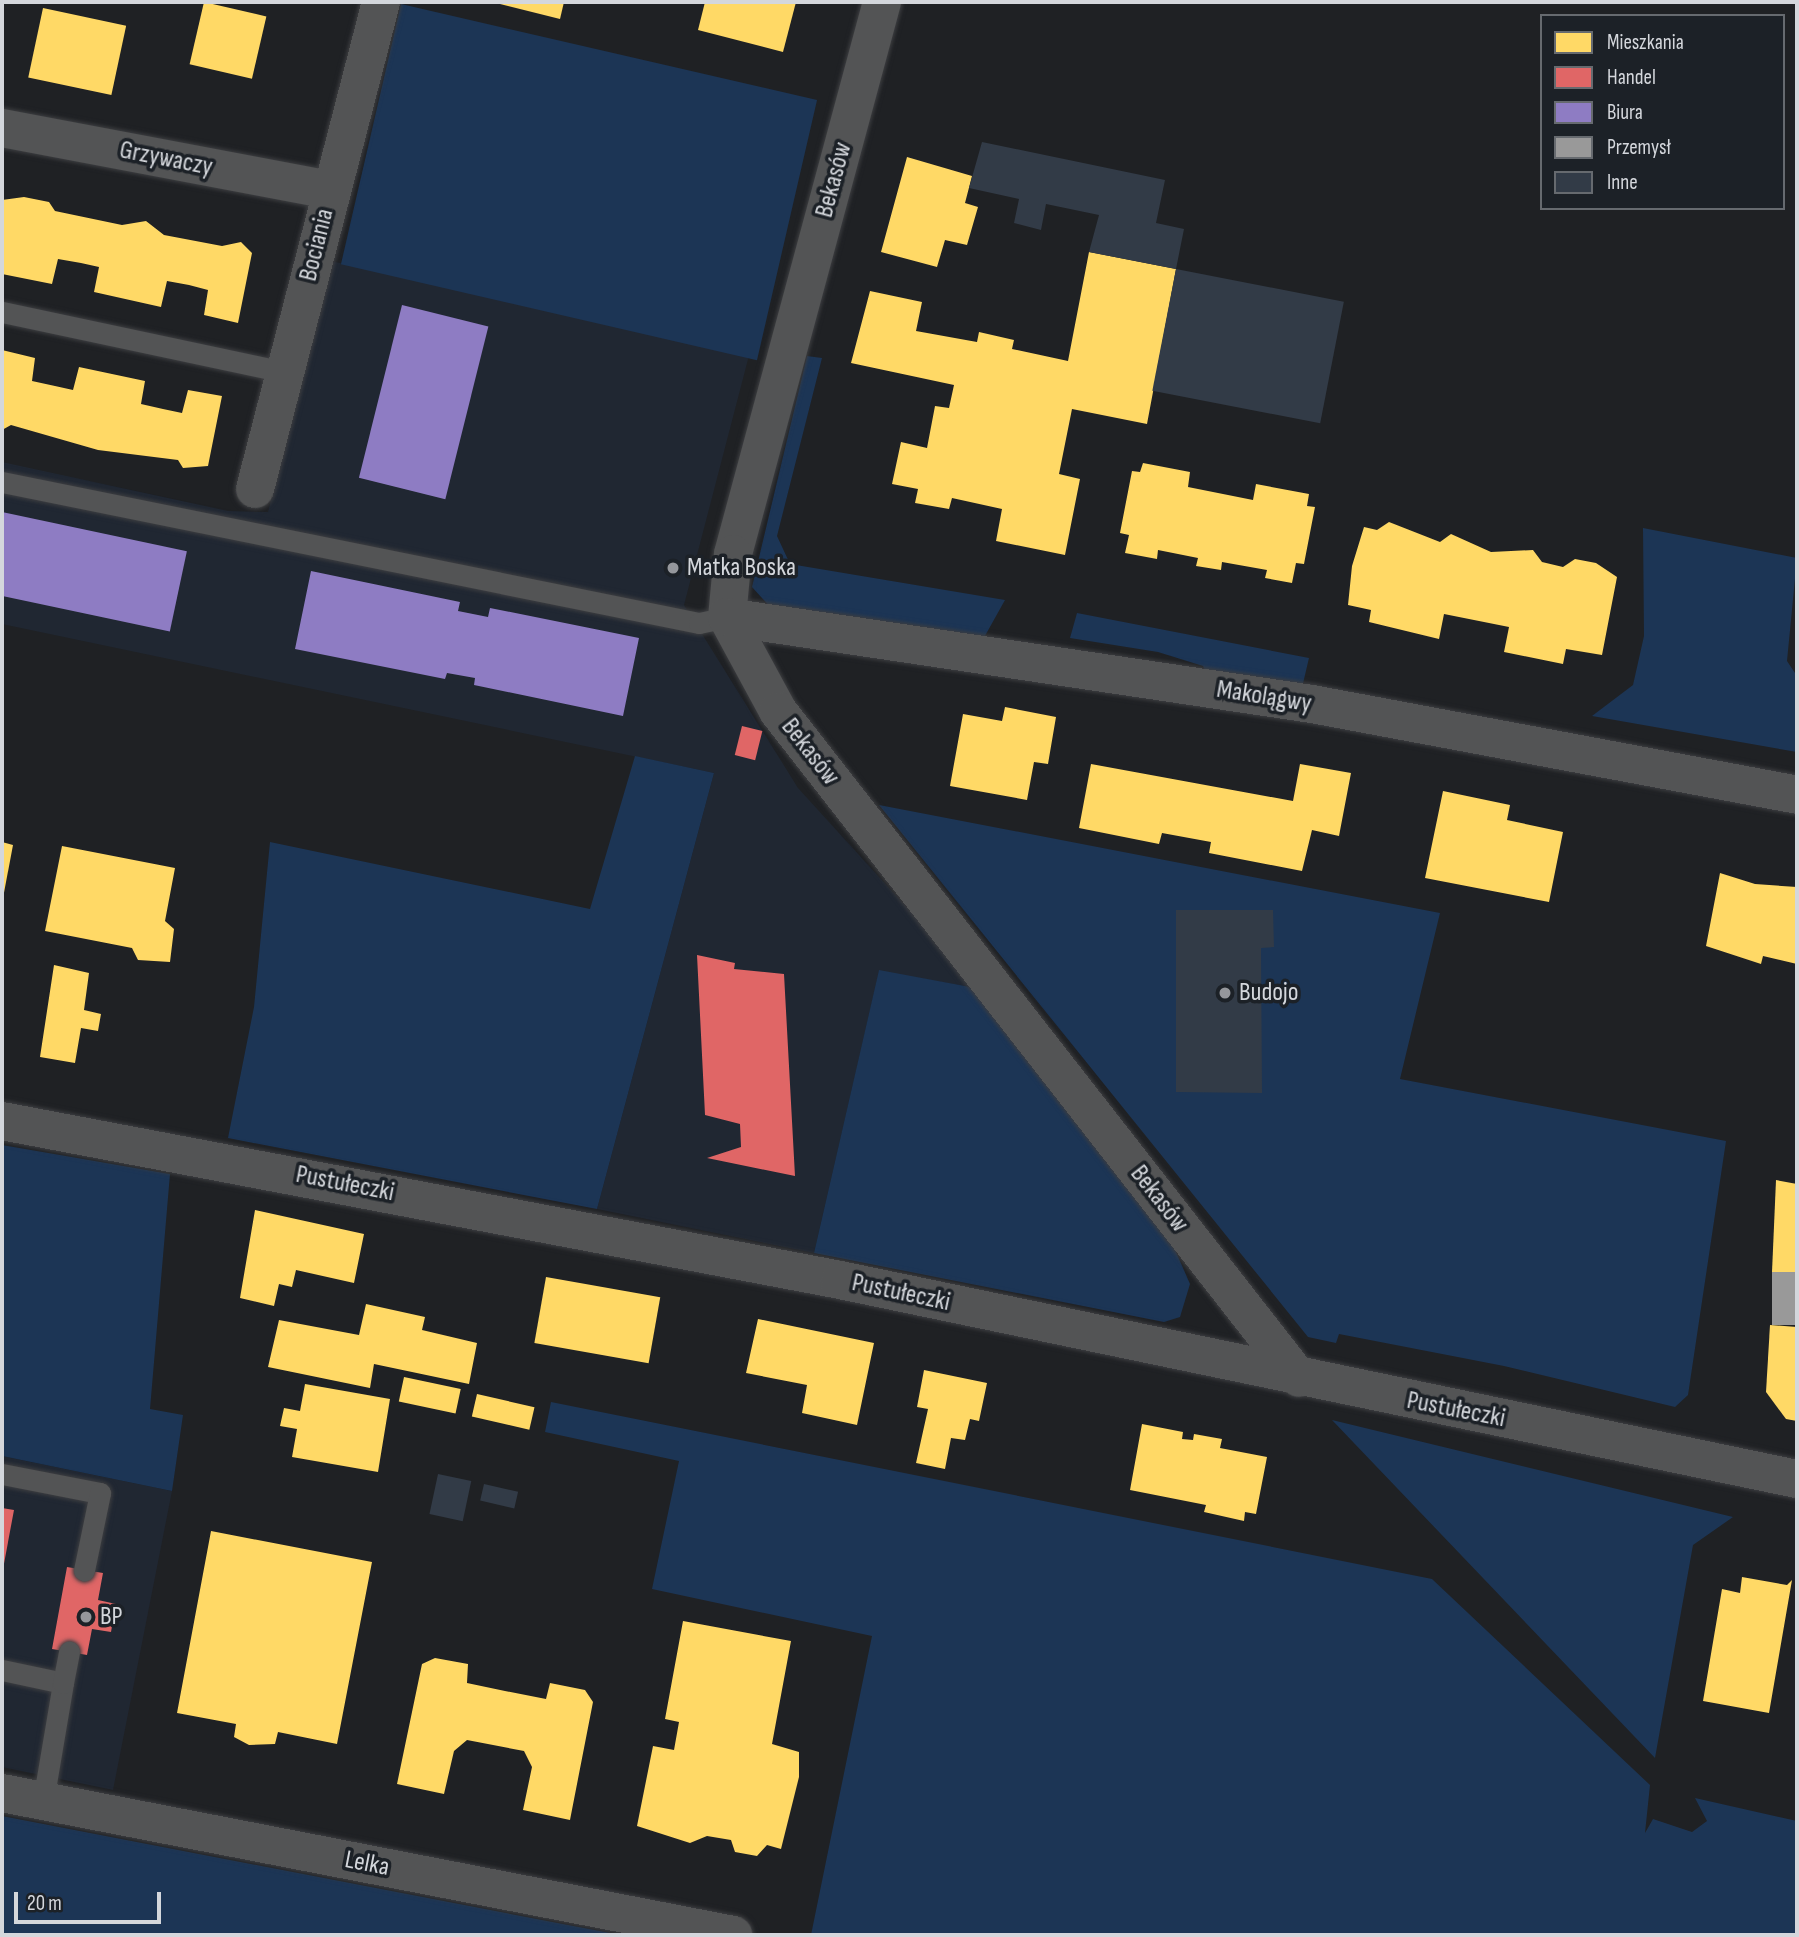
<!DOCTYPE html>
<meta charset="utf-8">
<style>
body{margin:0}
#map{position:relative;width:1799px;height:1937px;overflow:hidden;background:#1f2124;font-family:"Sofia Sans Condensed",sans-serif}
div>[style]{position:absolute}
.built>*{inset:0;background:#202732}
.green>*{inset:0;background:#1c3555;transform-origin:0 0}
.homes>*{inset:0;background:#ffd966;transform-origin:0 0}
.shops>*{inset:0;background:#e06666;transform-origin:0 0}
.offices>*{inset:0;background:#8e7cc3;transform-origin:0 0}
.industry>*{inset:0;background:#999;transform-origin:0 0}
.building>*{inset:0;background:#323b47;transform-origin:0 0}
.roads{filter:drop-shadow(0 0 2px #3d3e41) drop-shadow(0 0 2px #3d3e41)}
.lane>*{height:21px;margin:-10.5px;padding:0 10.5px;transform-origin:10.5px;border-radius:10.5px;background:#535455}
.street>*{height:38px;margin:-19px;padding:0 19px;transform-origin:19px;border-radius:19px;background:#535455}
.dots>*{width:19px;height:19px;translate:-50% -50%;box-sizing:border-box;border:4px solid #1c2127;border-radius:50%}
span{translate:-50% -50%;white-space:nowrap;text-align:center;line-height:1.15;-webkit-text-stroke:7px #1c2127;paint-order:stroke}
.street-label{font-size:26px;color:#d4d7dc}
.poi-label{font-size:26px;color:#d4d7dc}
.left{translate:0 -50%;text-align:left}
.frame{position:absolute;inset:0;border:4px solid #d4d7dc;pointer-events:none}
.legend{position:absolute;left:1540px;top:14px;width:245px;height:196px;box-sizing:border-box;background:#1c2127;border:2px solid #666a6f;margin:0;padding:9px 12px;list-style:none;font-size:21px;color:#d4d7dc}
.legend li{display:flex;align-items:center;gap:14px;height:35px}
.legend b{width:35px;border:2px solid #666a6f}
.scale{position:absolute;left:14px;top:1892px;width:147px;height:32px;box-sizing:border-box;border:4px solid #d4d7dc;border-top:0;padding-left:9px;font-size:21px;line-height:24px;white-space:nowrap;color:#d4d7dc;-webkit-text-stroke:5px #1c2127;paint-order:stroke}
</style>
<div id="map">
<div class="built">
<div style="clip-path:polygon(330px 261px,752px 344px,684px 605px,798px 788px,981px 989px,879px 971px,814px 1253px,597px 1209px,714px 773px,2px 624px,2px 462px,228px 511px,268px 512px)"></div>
<div style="clip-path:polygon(2px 1456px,172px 1491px,113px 1790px,2px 1767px)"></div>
</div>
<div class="green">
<div style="left:401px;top:4px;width:427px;height:267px;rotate:13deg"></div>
<div style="clip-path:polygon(807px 356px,822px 358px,777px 536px,790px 564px,1005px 600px,981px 643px,772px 609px,752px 587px)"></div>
<div style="clip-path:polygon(1643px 528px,1797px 558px,1787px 661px,1797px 676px,1797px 752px,1592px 716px,1633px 685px,1644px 636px)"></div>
<div style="clip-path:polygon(1077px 613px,1309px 658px,1301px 692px,1208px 677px,1203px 666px,1158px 652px,1070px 638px)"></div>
<div style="clip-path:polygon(635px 756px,714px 773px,597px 1209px,228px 1138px,254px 1007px,270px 842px,590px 909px)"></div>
<div style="clip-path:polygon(879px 805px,1440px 913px,1400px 1079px,1726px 1141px,1688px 1395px,1675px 1407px,1504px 1366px,1339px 1334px,1336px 1343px,1308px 1337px)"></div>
<div style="clip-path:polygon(879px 970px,981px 989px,1169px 1236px,1190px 1284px,1180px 1317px,1164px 1322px,814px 1253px)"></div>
<div style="clip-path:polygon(2px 1145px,170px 1174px,150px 1409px,183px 1415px,172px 1491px,2px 1456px)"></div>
<div style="clip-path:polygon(551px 1402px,1432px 1579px,1650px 1785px,1645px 1833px,1653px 1819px,1692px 1832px,1707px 1821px,1695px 1798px,1797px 1821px,1797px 1935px,811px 1935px,872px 1636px,652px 1589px,679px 1461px,545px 1432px)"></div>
<div style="clip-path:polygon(1332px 1420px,1733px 1517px,1693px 1545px,1655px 1758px)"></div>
<div style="clip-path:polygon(2px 1816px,563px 1924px,621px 1935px,2px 1935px)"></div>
</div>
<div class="homes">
<div style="left:204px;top:2px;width:64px;height:64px;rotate:13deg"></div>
<div style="clip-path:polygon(492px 2px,564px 2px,560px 19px)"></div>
<div style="clip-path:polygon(705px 2px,796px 2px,783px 52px,698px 30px)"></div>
<div style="left:43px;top:8px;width:85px;height:71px;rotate:12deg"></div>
<div style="clip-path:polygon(907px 157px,972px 176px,965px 203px,978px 207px,967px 245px,945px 240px,937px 267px,881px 252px)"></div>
<div style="clip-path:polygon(24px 197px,49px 202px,55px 211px,122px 225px,146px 221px,164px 235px,222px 246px,241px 242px,252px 253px,238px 323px,204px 315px,208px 290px,189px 285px,167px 281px,161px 307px,94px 292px,99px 267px,81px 263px,58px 259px,52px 284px,2px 274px,2px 200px)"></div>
<div style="clip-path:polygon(1089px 252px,1176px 269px,1147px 424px,1072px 409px,1059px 474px,1080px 479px,1065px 555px,996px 541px,1002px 509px,952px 498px,949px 509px,915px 503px,918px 489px,892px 484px,901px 442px,927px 448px,935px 406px,949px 408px,954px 385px,851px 363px,870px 291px,922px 302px,916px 331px,977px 342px,979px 332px,1014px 340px,1012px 349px,1068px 361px)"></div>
<div style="clip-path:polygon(2px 350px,35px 358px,32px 381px,55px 386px,73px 390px,79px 367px,145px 381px,141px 404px,163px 409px,182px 413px,188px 390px,222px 396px,208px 466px,183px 468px,178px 460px,98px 450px,11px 425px,2px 430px)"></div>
<div style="clip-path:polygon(1143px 463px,1190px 472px,1188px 487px,1253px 500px,1256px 484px,1309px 494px,1307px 506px,1315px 507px,1304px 564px,1296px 563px,1292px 583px,1265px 578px,1267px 570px,1222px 562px,1221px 570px,1196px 566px,1198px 558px,1158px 550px,1157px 559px,1125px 553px,1129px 535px,1120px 533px,1132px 471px,1140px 472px)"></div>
<div style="clip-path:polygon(1389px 522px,1440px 542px,1451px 534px,1491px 552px,1533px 550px,1542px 562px,1563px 567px,1575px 559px,1596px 563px,1617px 577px,1602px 655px,1566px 649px,1563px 664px,1504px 652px,1509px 627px,1444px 614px,1439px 639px,1369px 622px,1371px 610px,1348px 605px,1352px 566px,1364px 527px,1377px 530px)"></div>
<div style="clip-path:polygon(1005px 707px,1056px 717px,1048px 764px,1034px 762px,1027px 800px,950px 786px,963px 714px,1002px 721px)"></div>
<div style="clip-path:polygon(1091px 764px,1293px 801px,1300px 764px,1351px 773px,1339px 836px,1312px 830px,1302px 871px,1209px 853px,1211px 842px,1162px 833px,1159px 844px,1079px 828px)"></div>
<div style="clip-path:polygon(1443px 791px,1510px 805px,1507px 820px,1563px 832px,1549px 902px,1425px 878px)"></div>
<div style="clip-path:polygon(2px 842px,13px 845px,3px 898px,2px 898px)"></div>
<div style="clip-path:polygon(62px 846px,175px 868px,165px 921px,174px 929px,170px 962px,138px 960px,132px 948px,45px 931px)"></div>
<div style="clip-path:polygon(1720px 873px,1755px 884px,1797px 887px,1797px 964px,1763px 956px,1761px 964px,1706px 946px)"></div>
<div style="clip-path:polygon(54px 965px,89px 973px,84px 1010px,101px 1014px,98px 1031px,81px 1028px,75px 1063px,40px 1057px)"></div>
<div style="clip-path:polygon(1776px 1180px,1797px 1184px,1797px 1272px,1772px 1272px)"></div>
<div style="clip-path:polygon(255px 1210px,364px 1234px,354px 1283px,296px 1270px,292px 1287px,279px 1284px,274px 1306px,240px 1298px)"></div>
<div style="left:546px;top:1277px;width:116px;height:67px;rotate:10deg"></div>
<div style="clip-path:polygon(366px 1304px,425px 1317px,422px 1330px,477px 1343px,469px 1384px,374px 1364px,370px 1388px,268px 1367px,279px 1320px,359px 1335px)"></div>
<div style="clip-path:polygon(758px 1319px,874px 1343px,857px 1425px,802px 1413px,807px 1385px,746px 1373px)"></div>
<div style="clip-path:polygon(1770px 1325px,1797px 1327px,1797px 1421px,1786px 1419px,1766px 1392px)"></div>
<div style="clip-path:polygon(924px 1370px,987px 1383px,979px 1421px,970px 1419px,965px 1440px,951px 1438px,945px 1469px,916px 1463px,928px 1409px,917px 1407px)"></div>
<div style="left:404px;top:1377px;width:58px;height:25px;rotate:12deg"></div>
<div style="clip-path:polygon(305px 1384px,390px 1399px,378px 1472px,292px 1457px,297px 1429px,280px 1426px,284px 1408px,300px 1411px)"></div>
<div style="left:477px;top:1394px;width:59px;height:23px;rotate:13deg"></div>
<div style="clip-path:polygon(1142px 1424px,1183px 1432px,1182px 1439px,1193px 1440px,1194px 1434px,1222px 1439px,1220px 1448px,1267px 1457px,1256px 1514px,1245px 1512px,1244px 1521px,1204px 1512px,1206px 1505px,1130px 1490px)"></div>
<div style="clip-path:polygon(211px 1531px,372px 1562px,337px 1744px,278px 1732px,275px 1744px,249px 1745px,234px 1737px,236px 1724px,177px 1713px)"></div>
<div style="clip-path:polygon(1742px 1577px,1787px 1585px,1792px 1580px,1769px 1713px,1703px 1701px,1722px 1589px,1740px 1593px)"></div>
<div style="clip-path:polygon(683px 1621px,791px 1641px,772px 1744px,799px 1752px,799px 1777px,781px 1849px,767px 1845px,757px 1856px,735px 1852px,731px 1840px,707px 1836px,690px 1843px,637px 1826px,653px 1746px,674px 1750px,679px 1722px,665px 1719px)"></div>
<div style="clip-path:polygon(435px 1658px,468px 1664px,467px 1683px,505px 1691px,546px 1699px,550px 1683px,585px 1690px,593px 1702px,570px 1820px,523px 1810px,532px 1767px,524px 1751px,467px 1740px,454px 1751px,444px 1794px,397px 1784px,422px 1664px)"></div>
</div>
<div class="shops">
<div style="left:742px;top:726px;width:21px;height:30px;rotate:14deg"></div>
<div style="clip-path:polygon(697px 955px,735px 963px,734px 969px,784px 974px,795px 1176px,707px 1158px,741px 1147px,740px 1124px,705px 1115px)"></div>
<div style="clip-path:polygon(2px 1508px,14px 1510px,3px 1569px,2px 1569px)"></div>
<div style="clip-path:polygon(67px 1567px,103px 1573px,98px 1600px,116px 1604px,111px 1632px,92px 1629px,87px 1655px,52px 1649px)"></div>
</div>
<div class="offices">
<div style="left:402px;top:305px;width:89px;height:178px;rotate:14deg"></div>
<div style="left:2px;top:512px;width:189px;height:82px;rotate:12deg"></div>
<div style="clip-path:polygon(311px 571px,460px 602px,458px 611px,488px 617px,490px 608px,639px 638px,623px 716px,474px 685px,475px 678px,447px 673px,445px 679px,295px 649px)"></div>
</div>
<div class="industry">
<div style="left:1772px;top:1272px;width:25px;height:53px"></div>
</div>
<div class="building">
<div style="clip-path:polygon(982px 142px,1165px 180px,1156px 223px,1184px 229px,1176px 269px,1089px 252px,1099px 215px,1046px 204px,1041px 230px,1014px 223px,1019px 199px,969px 188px)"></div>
<div style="left:1176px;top:269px;width:171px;height:124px;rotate:11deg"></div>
<div style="clip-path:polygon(1176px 910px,1273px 910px,1274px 947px,1261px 948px,1262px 1093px,1176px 1092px)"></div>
<div style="left:438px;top:1474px;width:34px;height:41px;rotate:12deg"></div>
<div style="left:484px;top:1484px;width:35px;height:17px;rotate:13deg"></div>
</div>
<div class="roads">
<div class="lane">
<div style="left:2px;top:312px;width:289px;rotate:12deg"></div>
<div style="left:2px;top:482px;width:711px;rotate:11.44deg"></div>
<div style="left:699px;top:623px;width:29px;rotate:-12deg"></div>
<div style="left:2px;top:1474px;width:100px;rotate:11deg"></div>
<div style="left:100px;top:1493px;width:79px;rotate:101.7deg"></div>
<div style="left:2px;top:1670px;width:62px;rotate:12deg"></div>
<div style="left:63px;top:1683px;width:120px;rotate:99.6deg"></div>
<div style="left:63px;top:1683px;width:32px;rotate:-79deg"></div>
</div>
<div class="street">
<div style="left:882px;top:2px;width:572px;rotate:105.11deg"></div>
<div style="left:733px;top:554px;width:63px;rotate:95.4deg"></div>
<div style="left:727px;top:617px;width:107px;rotate:61.5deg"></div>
<div style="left:778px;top:711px;width:846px;rotate:52.01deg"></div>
<div style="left:2px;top:128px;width:335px;rotate:10.7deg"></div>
<div style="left:255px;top:489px;width:503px;rotate:-75.49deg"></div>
<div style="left:727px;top:617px;width:591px;rotate:8.46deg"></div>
<div style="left:1312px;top:704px;width:493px;rotate:10.6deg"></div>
<div style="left:2px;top:1121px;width:853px;rotate:10.74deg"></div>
<div style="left:840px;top:1280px;width:977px;rotate:11.75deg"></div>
<div style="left:2px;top:1793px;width:745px;rotate:10.99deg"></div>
</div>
</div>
<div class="dots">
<div style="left:673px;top:568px;background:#95979c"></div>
<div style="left:1225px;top:993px;background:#95979c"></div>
<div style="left:86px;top:1617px;background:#95979c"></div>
</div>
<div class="street-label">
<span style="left:166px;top:159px;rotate:11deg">Grzywaczy</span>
<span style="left:834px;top:180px;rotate:-75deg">Bekasów</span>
<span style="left:317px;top:245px;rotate:-76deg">Bociania</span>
<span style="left:1264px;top:697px;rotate:9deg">Makolągwy</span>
<span style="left:810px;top:752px;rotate:52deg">Bekasów</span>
<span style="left:345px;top:1184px;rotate:11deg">Pustułeczki</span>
<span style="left:1159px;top:1199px;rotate:52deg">Bekasów</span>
<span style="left:901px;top:1293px;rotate:12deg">Pustułeczki</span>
<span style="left:1456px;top:1410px;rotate:11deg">Pustułeczki</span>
<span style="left:367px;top:1864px;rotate:11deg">Lelka</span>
</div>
<div class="poi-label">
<span class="left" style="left:687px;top:568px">Matka Boska</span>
<span class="left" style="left:1239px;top:993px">Budojo</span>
<span class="left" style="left:100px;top:1617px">BP</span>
</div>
<div class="frame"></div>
<ul class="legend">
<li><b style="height:19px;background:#ffd966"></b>Mieszkania</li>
<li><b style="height:19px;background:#e06666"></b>Handel</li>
<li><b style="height:19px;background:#8e7cc3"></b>Biura</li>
<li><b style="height:19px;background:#999"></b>Przemysł</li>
<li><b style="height:19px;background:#323b47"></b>Inne</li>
</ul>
<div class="scale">20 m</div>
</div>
